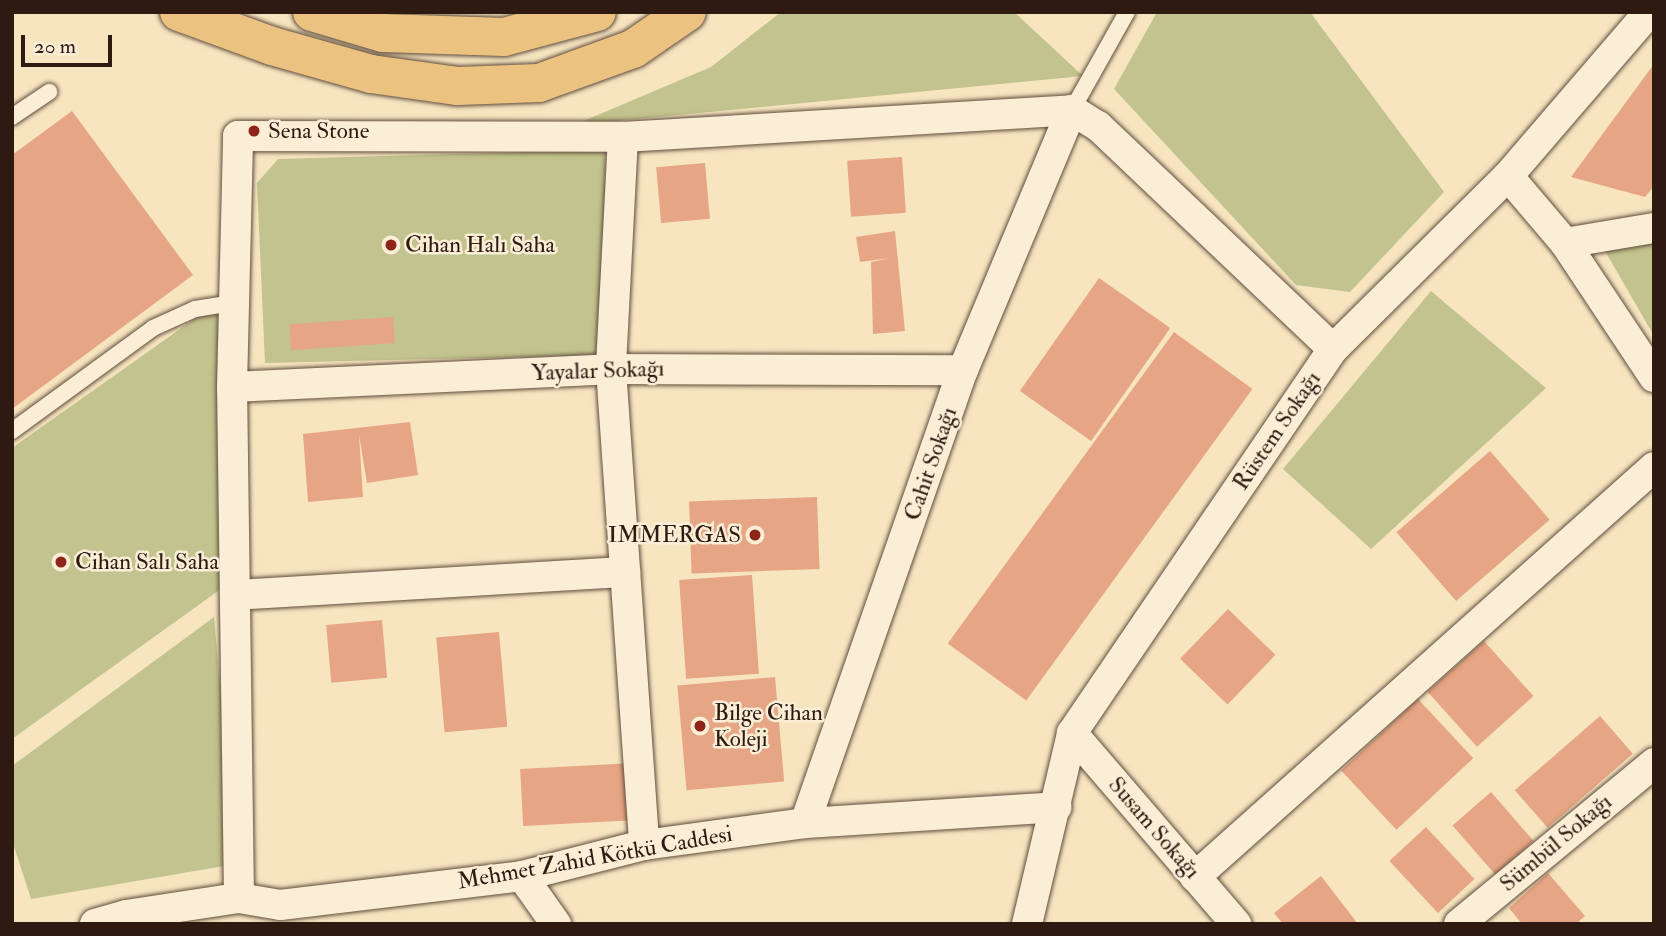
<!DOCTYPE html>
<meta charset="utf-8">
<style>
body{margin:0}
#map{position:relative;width:1666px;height:936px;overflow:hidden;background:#f7e5c0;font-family:"IM FELL Double Pica",serif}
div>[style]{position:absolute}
.green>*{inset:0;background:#c2c38e}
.building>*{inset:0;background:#e6a584;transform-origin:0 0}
.roads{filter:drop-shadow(0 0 2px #604d3d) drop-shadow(0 0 2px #604d3d)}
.lane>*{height:16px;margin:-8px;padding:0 8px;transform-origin:8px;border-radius:8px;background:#faeed6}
.street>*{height:30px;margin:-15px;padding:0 15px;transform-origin:15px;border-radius:15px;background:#faeed6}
.highway>*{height:38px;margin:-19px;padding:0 19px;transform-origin:19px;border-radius:19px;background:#ecc280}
.dots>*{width:19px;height:19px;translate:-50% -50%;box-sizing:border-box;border:4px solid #faeed6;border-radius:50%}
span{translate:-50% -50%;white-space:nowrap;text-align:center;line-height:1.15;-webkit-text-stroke:5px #faeed6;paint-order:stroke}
.poi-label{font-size:23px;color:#2e1a11}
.left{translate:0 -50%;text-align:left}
.right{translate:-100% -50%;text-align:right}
.street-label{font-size:23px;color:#2e1a11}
.frame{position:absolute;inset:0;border:14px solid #2e1a11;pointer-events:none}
.scale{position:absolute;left:21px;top:35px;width:91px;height:32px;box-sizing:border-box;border:4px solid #2e1a11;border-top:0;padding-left:9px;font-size:21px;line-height:24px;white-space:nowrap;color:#2e1a11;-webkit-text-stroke:5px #faeed6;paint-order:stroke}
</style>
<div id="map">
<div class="green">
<div style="clip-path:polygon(781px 12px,1014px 12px,1083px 76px,574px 125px,711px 67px)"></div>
<div style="clip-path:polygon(1157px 12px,1310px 12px,1444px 192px,1350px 292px,1296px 285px,1114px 89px)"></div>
<div style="clip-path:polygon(605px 150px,610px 355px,265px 363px,257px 183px,278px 159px)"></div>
<div style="clip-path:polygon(1654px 239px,1654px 336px,1601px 244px)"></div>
<div style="clip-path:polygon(1431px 291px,1546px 388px,1371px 549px,1283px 469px)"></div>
<div style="clip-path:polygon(221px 300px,232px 581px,12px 739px,12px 448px)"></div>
<div style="clip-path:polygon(214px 617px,236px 864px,31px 899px,12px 840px,12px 766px)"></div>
</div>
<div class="building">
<div style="clip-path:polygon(1654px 64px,1654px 186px,1645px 197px,1571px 177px)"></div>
<div style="clip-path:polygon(72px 111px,193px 275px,12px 409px,12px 155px)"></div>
<div style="left:902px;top:157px;width:56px;height:55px;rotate:86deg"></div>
<div style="left:705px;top:163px;width:56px;height:49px;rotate:85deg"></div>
<div style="clip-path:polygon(895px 231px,905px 331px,873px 334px,871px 262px,890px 258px,860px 262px,856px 237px)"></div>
<div style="left:1099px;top:278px;width:87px;height:138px;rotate:35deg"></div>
<div style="left:393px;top:317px;width:26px;height:104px;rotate:86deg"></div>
<div style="left:1174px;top:332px;width:97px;height:385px;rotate:36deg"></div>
<div style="clip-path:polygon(410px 422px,418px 475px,367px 483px,359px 435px,363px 497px,308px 502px,303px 434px)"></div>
<div style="left:1490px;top:451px;width:91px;height:124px;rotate:49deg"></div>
<div style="left:817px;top:497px;width:72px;height:128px;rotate:88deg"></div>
<div style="left:752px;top:575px;width:99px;height:73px;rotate:86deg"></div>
<div style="left:1228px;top:609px;width:66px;height:69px;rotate:44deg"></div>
<div style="left:382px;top:620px;width:58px;height:56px;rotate:85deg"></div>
<div style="left:499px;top:632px;width:95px;height:63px;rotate:85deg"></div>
<div style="left:1484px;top:641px;width:74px;height:76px;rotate:48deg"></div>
<div style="left:775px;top:677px;width:105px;height:98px;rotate:85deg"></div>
<div style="left:1418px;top:699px;width:81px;height:105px;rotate:47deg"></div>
<div style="left:1600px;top:716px;width:50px;height:113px;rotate:49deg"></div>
<div style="left:634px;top:763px;width:57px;height:114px;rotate:87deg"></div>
<div style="left:1491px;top:792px;width:65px;height:51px;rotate:49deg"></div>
<div style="left:1426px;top:827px;width:71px;height:50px;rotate:47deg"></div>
<div style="clip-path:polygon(1548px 873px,1585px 916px,1576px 924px,1522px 924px,1509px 908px)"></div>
<div style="clip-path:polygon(1321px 876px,1358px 924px,1283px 924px,1274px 913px)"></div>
</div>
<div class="roads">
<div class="lane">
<div style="left:1072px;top:110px;width:112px;rotate:-60.7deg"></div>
<div style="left:12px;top:117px;width:45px;rotate:-34deg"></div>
<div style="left:12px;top:431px;width:175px;rotate:-36.1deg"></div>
<div style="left:153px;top:328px;width:46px;rotate:-24.3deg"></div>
<div style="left:195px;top:309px;width:39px;rotate:-9deg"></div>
</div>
<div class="street">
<div style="left:623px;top:137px;width:232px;rotate:93deg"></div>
<div style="left:611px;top:369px;width:477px;rotate:86deg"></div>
<div style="left:1508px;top:176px;width:88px;rotate:49.6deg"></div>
<div style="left:1565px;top:243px;width:161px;rotate:56.4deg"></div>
<div style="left:1565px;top:243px;width:90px;rotate:-9.6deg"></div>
<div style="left:232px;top:387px;width:379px;rotate:-2.7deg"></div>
<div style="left:611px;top:369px;width:352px;rotate:0.2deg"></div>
<div style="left:235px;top:595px;width:391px;rotate:-3.4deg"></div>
<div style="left:1072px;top:733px;width:252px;rotate:49.3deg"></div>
<div style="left:805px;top:823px;width:480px;rotate:-70.8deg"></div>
<div style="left:963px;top:370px;width:282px;rotate:-67.3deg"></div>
<div style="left:522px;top:876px;width:59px;rotate:54.7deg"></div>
<div style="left:1195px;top:877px;width:615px;rotate:-41.77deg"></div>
<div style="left:239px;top:898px;width:511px;rotate:-90.78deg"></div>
<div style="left:232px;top:387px;width:251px;rotate:-88.6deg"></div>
<div style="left:238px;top:136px;width:385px;rotate:0.1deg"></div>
<div style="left:623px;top:137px;width:450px;rotate:-3.4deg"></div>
<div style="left:1072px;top:110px;width:31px;rotate:32deg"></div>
<div style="left:1098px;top:126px;width:324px;rotate:43.5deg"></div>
<div style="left:95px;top:924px;width:32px;rotate:-16deg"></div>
<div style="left:126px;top:915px;width:114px;rotate:-8.6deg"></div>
<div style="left:239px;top:898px;width:42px;rotate:9.7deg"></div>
<div style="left:280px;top:905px;width:244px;rotate:-6.8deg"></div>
<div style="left:522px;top:876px;width:126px;rotate:-14.3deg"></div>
<div style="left:644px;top:845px;width:162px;rotate:-7.8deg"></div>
<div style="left:805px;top:823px;width:252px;rotate:-3.6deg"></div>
<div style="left:1027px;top:924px;width:196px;rotate:-76.7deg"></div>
<div style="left:1072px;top:733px;width:464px;rotate:-55.8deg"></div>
<div style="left:1333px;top:349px;width:246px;rotate:-44.7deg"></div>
<div style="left:1508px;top:176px;width:216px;rotate:-49.3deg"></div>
<div style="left:1459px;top:924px;width:253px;rotate:-39.5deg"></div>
</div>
<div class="highway">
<div style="left:179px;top:12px;width:99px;rotate:20.1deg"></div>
<div style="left:272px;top:46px;width:103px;rotate:15.8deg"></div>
<div style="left:371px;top:74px;width:88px;rotate:7.9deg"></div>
<div style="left:458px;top:86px;width:81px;rotate:-2.1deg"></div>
<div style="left:539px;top:83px;width:100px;rotate:-19.9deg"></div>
<div style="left:633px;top:49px;width:65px;rotate:-34.4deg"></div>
<div style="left:312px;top:12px;width:74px;rotate:16.5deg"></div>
<div style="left:383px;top:33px;width:121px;rotate:1.9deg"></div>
<div style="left:504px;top:37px;width:96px;rotate:-15deg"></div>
</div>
</div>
<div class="dots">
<div style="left:254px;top:131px;background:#8f2418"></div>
<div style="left:391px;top:245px;background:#8f2418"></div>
<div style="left:755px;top:535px;background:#8f2418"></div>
<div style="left:61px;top:562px;background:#8f2418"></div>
<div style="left:700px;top:726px;background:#8f2418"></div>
</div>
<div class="poi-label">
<span class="left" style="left:268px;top:131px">Sena Stone</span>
<span class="left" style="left:405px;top:245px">Cihan Halı Saha</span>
<span class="right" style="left:741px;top:535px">IMMERGAS</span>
<span class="left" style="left:75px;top:562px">Cihan Salı Saha</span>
<span class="left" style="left:714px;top:726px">Bilge Cihan<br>Koleji</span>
</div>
<div class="street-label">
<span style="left:598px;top:371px;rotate:-2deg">Yayalar Sokağı</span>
<span style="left:1277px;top:431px;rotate:-56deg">Rüstem Sokağı</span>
<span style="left:931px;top:464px;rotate:-71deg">Cahit Sokağı</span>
<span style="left:1154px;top:828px;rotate:49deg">Susam Sokağı</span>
<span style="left:1556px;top:843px;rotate:-40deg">Sümbül Sokağı</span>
<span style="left:595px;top:858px;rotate:-10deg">Mehmet Zahid Kötkü Caddesi</span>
</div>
<div class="frame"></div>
<div class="scale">20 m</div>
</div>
